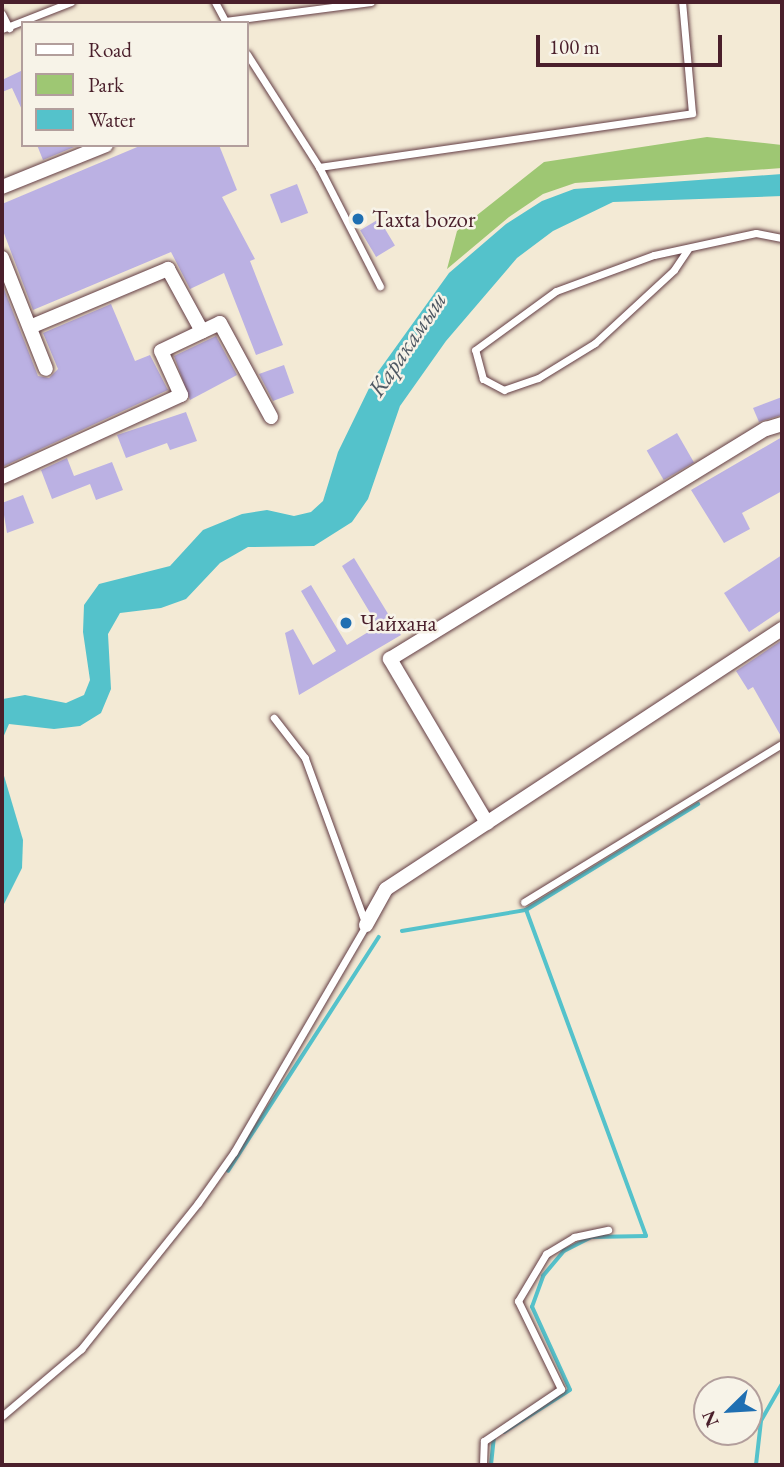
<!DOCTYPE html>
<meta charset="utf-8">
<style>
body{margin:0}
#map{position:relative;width:784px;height:1467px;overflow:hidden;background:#f3ead5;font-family:"EB Garamond",serif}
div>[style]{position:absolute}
.green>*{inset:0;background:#9ec773}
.water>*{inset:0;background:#54c2cb}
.stream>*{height:3.5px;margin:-1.75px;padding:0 1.75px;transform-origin:1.75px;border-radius:1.75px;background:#54c2cb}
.building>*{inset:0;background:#bbb1e3;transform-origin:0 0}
.roads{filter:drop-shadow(0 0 2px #633d44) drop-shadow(0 0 2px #633d44)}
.service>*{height:7px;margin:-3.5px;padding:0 3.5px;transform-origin:3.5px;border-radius:3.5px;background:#fff}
.minor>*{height:14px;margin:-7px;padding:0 7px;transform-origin:7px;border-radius:7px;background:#fff}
.dots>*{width:19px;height:19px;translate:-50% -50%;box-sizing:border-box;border:4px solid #f7f3e8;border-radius:50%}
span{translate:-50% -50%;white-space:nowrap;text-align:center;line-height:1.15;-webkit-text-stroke:5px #f7f3e8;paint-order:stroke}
.poi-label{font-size:23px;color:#4a1f2b}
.left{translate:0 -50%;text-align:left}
.water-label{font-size:24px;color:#4e5863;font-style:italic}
.frame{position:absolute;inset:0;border:4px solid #4a1f2b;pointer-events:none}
.legend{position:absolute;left:21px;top:21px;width:228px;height:126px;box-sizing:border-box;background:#f7f3e8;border:2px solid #b29e9c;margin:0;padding:9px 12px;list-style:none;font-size:21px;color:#4a1f2b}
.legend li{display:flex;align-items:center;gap:14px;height:35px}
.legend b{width:35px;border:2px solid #b29e9c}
.north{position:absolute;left:693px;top:1376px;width:70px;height:70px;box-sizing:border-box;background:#f7f3e8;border:2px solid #b29e9c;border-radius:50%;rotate:246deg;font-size:19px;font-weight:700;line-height:28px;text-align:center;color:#4a1f2b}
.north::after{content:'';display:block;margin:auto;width:24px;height:32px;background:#1f6fb2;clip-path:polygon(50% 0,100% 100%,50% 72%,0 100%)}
.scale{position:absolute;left:536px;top:35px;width:186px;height:32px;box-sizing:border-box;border:4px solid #4a1f2b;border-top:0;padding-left:9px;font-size:21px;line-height:24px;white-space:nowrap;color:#4a1f2b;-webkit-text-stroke:5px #f7f3e8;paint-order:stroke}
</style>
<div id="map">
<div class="green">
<div style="clip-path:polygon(707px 137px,782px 145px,782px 168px,575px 183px,543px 194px,509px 217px,447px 269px,457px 231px,544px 162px)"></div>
</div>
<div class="water">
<div style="clip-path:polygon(782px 174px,782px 196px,613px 202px,553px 231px,517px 258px,446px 341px,400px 406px,368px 499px,352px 522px,314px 546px,248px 547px,220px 563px,186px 599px,161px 608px,120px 613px,108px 634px,111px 689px,101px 713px,80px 726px,54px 729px,9px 724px,2px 740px,3px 699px,25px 695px,66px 703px,84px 695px,90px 680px,83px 632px,84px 605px,99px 584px,170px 566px,203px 530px,242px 514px,267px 510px,294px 516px,311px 512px,323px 501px,338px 452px,375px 376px,449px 273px,506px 224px,542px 201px,574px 189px)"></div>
<div style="clip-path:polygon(2px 769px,23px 840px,22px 868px,2px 908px)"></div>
</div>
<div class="stream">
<div style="left:402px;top:931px;width:126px;rotate:-9.6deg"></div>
<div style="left:526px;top:910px;width:202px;rotate:-31.6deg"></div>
<div style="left:228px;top:1171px;width:278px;rotate:-57.2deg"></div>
<div style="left:504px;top:1432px;width:78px;rotate:-32.5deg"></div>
<div style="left:570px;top:1390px;width:91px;rotate:-114.6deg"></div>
<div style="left:532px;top:1307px;width:33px;rotate:-70deg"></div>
<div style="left:543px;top:1276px;width:33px;rotate:-50deg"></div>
<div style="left:564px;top:1251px;width:31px;rotate:-27deg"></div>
<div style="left:592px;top:1237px;width:54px;rotate:-1.1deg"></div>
<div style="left:646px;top:1236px;width:347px;rotate:-110.2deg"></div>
<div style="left:491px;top:1465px;width:27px;rotate:-84deg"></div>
<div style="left:756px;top:1465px;width:44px;rotate:-83.5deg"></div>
<div style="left:761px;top:1421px;width:43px;rotate:-60.4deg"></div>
</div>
<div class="building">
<div style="clip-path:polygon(23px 70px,23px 112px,12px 88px,2px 92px,2px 80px)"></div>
<div style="clip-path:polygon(37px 145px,79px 145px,43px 160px)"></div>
<div style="clip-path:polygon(142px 145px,219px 145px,237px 190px,222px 197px,255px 259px,250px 261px,283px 345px,256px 355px,224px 273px,190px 289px,171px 252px,33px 310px,2px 228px,2px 204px)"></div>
<div style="left:297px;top:184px;width:31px;height:29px;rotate:69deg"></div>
<div style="left:379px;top:219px;width:31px;height:22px;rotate:59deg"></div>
<div style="clip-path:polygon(2px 284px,38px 376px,49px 378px,58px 369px,43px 333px,111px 304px,135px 361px,150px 355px,168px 390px,2px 467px)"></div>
<div style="clip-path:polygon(216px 336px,237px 375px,190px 400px,174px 356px)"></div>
<div style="clip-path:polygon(284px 365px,294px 393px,273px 401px,259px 374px)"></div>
<div style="clip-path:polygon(782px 397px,782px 415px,759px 422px,753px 408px)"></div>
<div style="clip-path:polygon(186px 412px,197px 441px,170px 450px,167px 443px,126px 458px,117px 435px)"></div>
<div style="left:677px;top:433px;width:34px;height:35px;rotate:60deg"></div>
<div style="clip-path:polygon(782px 437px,782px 491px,742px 513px,750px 529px,724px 543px,691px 490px)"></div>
<div style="clip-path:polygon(67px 458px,74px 476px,112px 462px,123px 490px,96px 500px,90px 484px,52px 499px,41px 470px)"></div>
<div style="clip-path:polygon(23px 495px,34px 523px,7px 533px,2px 503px)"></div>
<div style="clip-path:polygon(782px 555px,782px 610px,749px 632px,724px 593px)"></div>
<div style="clip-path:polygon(354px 558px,401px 635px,299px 695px,285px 633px,293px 629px,313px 665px,336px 651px,301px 591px,311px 585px,347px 645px,378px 626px,342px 566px)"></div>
<div style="clip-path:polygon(782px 640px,782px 738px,753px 687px,748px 690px,736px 671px)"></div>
</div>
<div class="roads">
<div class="service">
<div style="left:215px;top:2px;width:24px;rotate:62deg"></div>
<div style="left:2px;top:14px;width:16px;rotate:63deg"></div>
<div style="left:225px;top:21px;width:147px;rotate:-7.4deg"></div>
<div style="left:2px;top:29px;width:74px;rotate:-21.4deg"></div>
<div style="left:247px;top:54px;width:134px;rotate:57.5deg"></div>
<div style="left:319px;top:167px;width:134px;rotate:62.9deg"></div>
<div style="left:319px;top:167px;width:377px;rotate:-8.2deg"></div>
<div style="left:692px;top:113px;width:111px;rotate:-95.1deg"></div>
<div style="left:688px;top:249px;width:25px;rotate:124deg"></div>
<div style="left:674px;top:270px;width:108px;rotate:137.3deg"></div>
<div style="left:595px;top:343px;width:67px;rotate:148.4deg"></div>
<div style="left:538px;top:378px;width:36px;rotate:161deg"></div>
<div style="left:504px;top:390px;width:24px;rotate:-152deg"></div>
<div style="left:483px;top:379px;width:30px;rotate:-105deg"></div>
<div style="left:475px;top:350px;width:100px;rotate:-36.1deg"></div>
<div style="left:556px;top:291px;width:104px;rotate:-20.2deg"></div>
<div style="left:654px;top:255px;width:104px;rotate:-12.2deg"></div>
<div style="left:756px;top:233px;width:26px;rotate:11deg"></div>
<div style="left:524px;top:902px;width:303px;rotate:-31.5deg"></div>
<div style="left:2px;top:1416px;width:104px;rotate:-40.3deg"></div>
<div style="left:81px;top:1349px;width:187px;rotate:-51.3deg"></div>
<div style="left:198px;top:1203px;width:62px;rotate:-54.8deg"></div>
<div style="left:234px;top:1152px;width:263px;rotate:-59.8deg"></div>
<div style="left:366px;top:925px;width:178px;rotate:-110.1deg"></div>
<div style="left:305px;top:758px;width:51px;rotate:-127.8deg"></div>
<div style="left:483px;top:1465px;width:24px;rotate:-88deg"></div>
<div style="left:484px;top:1441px;width:93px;rotate:-34deg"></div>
<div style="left:561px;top:1389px;width:98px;rotate:-116deg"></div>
<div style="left:518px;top:1301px;width:55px;rotate:-59.2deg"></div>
<div style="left:546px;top:1254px;width:33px;rotate:-31deg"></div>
<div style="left:574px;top:1237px;width:35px;rotate:-12deg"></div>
</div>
<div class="minor">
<div style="left:2px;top:187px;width:112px;rotate:-22deg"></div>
<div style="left:2px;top:258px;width:119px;rotate:68.4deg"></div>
<div style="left:30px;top:327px;width:150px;rotate:-22.8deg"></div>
<div style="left:168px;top:269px;width:71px;rotate:61.3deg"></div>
<div style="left:2px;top:477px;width:197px;rotate:-24.6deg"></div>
<div style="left:181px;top:395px;width:48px;rotate:-114.4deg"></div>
<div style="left:161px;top:351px;width:65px;rotate:-25.4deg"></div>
<div style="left:220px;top:323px;width:107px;rotate:61.5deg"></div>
<div style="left:487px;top:823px;width:191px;rotate:-120.6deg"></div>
<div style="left:390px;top:659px;width:441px;rotate:-31.5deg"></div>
<div style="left:766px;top:429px;width:17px;rotate:-17deg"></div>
<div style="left:366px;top:925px;width:41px;rotate:-60.9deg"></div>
<div style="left:386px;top:889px;width:474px;rotate:-33.3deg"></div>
</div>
</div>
<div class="dots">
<div style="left:358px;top:219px;background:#1f6fb2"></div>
<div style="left:346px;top:623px;background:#1f6fb2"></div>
</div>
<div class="poi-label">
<span class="left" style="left:372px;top:219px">Taxta bozor</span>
<span class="left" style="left:360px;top:623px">Чайхана</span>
</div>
<div class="water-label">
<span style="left:407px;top:344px;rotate:-56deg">Каракамыш</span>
</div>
<div class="frame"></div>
<ul class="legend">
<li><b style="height:9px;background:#fff"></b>Road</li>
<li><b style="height:19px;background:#9ec773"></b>Park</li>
<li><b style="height:19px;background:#54c2cb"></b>Water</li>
</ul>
<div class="north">N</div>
<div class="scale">100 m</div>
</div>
